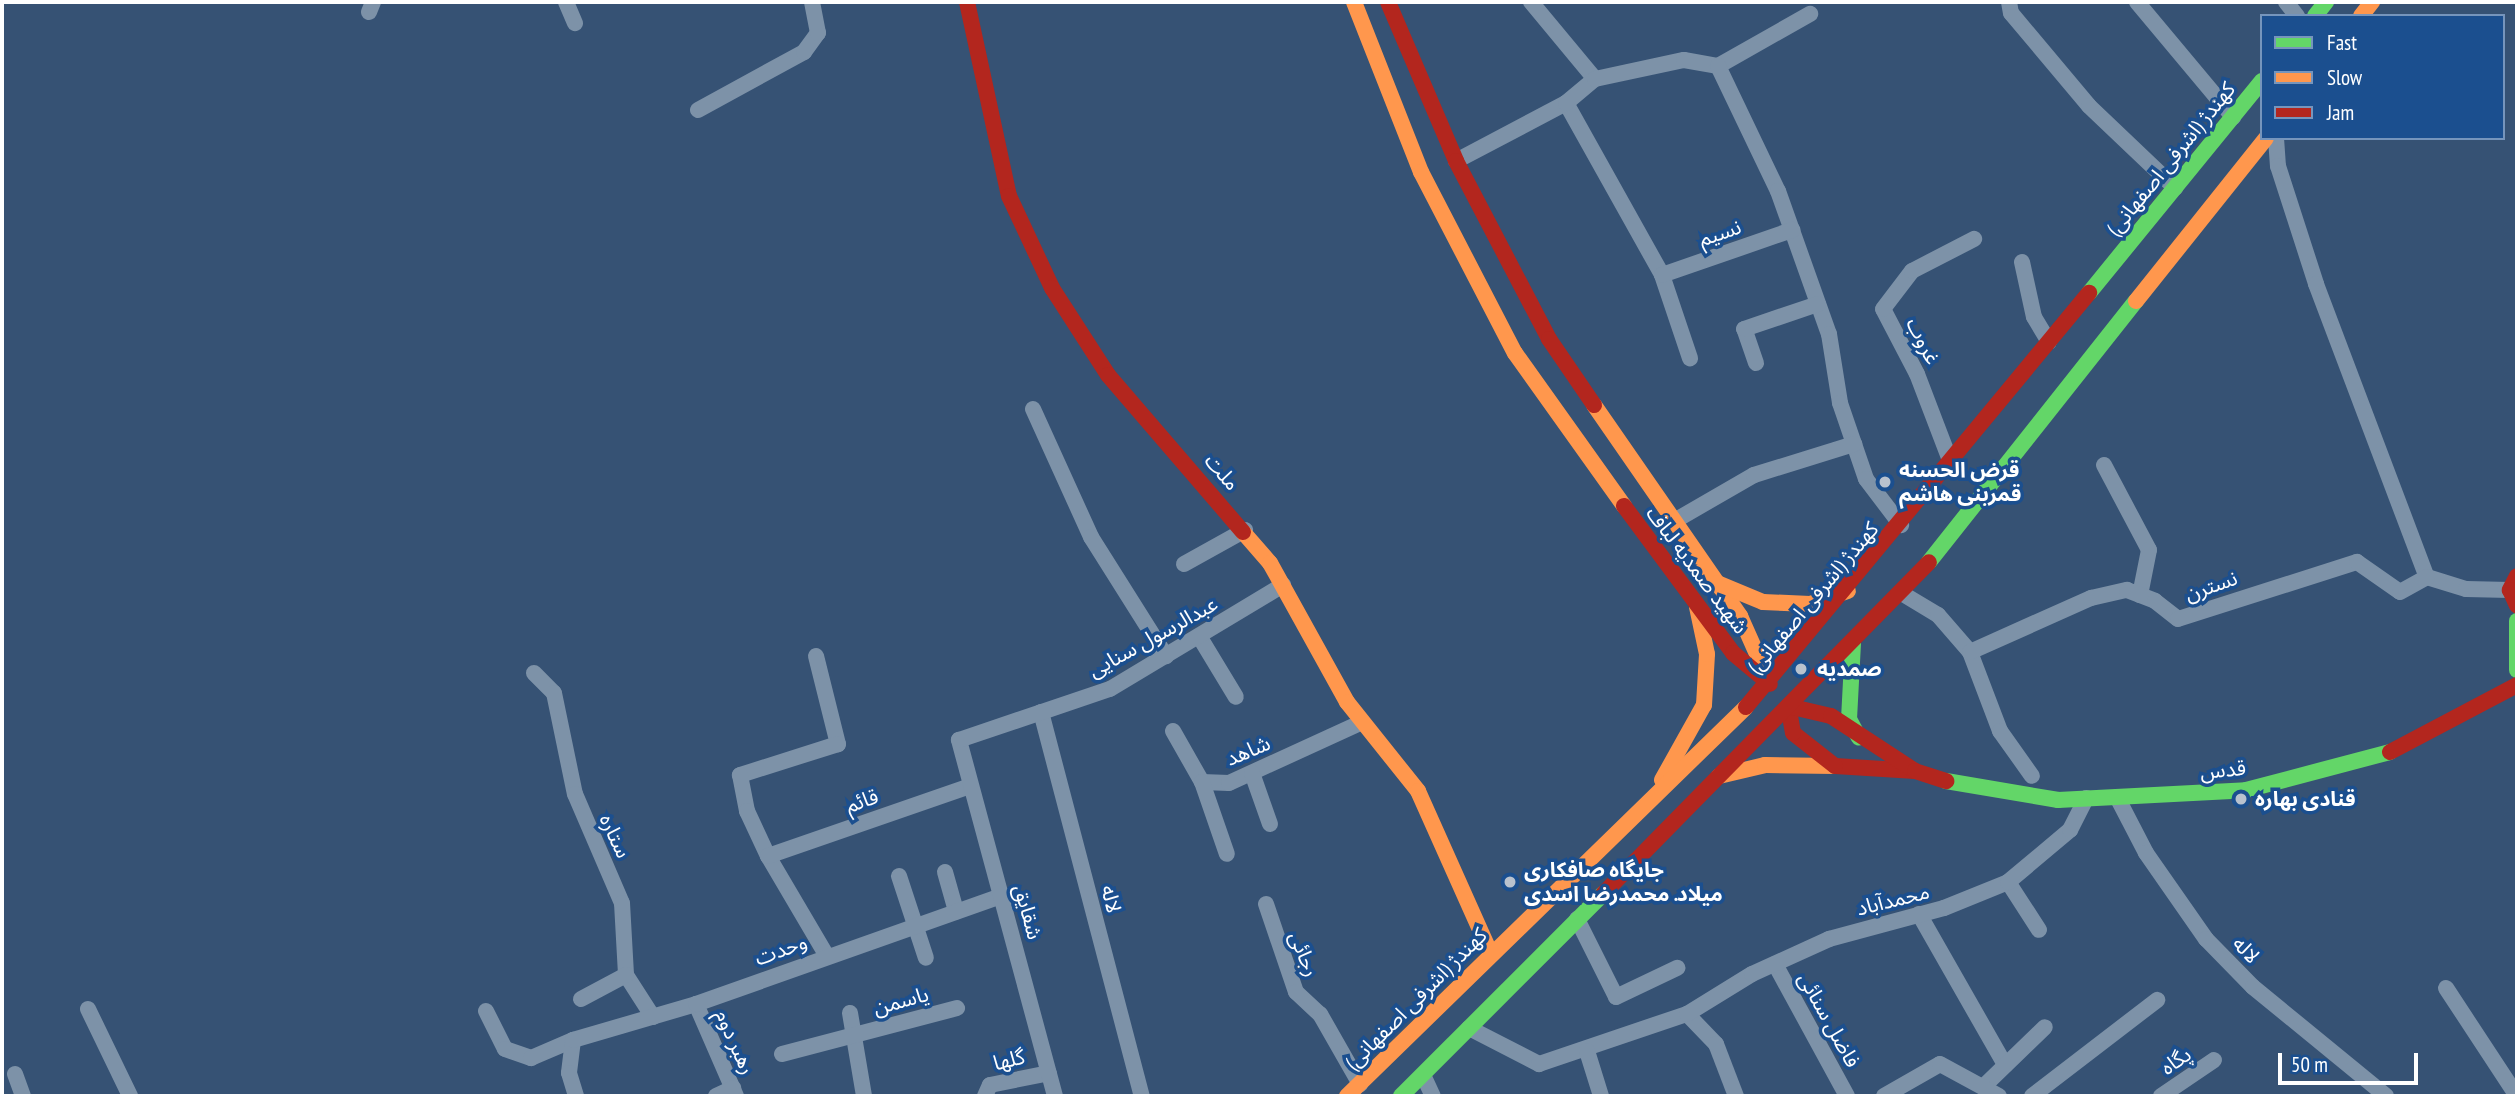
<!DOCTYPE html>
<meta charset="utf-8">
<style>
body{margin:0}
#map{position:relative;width:2519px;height:1098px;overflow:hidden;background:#365274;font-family:"PT Sans Narrow","Noto Sans Arabic",sans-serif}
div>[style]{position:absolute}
.street>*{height:16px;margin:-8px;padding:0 8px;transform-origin:8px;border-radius:8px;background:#7d92a8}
.fast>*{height:16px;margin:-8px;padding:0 8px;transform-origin:8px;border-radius:8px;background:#63d668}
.slow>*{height:16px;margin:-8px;padding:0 8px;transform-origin:8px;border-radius:8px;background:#ff974d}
.jam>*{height:16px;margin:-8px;padding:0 8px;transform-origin:8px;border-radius:8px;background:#b3261e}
.dots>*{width:19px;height:19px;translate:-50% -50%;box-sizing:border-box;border:4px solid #1b4f8f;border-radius:50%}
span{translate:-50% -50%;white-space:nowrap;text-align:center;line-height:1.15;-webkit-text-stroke:7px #1b4f8f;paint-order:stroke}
.street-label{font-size:21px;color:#fff}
.poi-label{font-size:21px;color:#fff;font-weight:700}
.left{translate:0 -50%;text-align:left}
.frame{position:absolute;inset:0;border:4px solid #fff;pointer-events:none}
.legend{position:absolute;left:2260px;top:14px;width:245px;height:126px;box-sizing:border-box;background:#1b4f8f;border:2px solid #7695bc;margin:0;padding:9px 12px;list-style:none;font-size:21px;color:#fff}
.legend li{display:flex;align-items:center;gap:14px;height:35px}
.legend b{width:35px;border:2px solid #7695bc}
.scale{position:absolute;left:2278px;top:1053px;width:140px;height:32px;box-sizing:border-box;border:4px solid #fff;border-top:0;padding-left:9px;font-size:21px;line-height:24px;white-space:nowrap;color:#fff;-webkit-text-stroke:5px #1b4f8f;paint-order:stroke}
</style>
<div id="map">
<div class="street">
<div style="left:566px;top:2px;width:23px;rotate:67deg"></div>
<div style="left:1531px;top:2px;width:100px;rotate:50.3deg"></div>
<div style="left:2009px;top:2px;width:11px;rotate:80deg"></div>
<div style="left:2011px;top:13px;width:121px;rotate:50deg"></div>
<div style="left:2089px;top:106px;width:119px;rotate:43.6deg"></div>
<div style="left:2137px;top:2px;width:150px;rotate:50.1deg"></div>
<div style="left:2286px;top:2px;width:18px;rotate:52deg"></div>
<div style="left:369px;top:12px;width:11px;rotate:-68deg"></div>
<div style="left:1718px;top:66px;width:106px;rotate:-29.5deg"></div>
<div style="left:1566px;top:103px;width:197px;rotate:60.8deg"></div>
<div style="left:1662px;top:275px;width:88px;rotate:71.4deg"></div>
<div style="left:698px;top:110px;width:121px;rotate:-28.7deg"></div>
<div style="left:804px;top:52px;width:24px;rotate:-54deg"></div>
<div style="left:818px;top:33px;width:32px;rotate:-101deg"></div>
<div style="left:2276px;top:138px;width:28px;rotate:86deg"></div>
<div style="left:2278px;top:166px;width:124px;rotate:72.1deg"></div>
<div style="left:2316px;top:284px;width:313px;rotate:69.3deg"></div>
<div style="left:1456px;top:161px;width:124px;rotate:-27.8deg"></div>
<div style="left:1566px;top:103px;width:38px;rotate:-40deg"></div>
<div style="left:1595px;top:79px;width:91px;rotate:-12.1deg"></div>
<div style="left:1684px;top:60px;width:35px;rotate:10deg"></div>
<div style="left:1718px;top:66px;width:139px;rotate:64.4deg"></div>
<div style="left:1778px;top:191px;width:152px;rotate:70.4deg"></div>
<div style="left:1829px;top:334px;width:70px;rotate:80.9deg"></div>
<div style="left:1840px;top:403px;width:80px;rotate:71.1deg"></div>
<div style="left:1866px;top:479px;width:58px;rotate:52.7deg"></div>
<div style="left:2022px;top:262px;width:56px;rotate:77.7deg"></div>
<div style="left:2034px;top:317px;width:29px;rotate:59deg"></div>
<div style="left:1662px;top:275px;width:138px;rotate:-19.1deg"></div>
<div style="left:1756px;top:363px;width:36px;rotate:-109deg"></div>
<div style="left:1744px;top:329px;width:78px;rotate:-18.7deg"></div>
<div style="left:1033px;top:409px;width:141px;rotate:65.6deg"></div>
<div style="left:1091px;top:537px;width:141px;rotate:57.8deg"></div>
<div style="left:1951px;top:463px;width:95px;rotate:-110.9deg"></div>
<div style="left:1917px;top:374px;width:73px;rotate:-117.6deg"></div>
<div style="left:1883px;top:309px;width:48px;rotate:-52.7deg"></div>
<div style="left:1912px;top:271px;width:70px;rotate:-27.3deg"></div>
<div style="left:2104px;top:465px;width:96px;rotate:62.1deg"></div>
<div style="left:2149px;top:550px;width:46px;rotate:101.3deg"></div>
<div style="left:1676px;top:520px;width:90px;rotate:-30deg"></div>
<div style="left:1754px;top:475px;width:105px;rotate:-17.2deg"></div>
<div style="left:1184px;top:564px;width:70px;rotate:-29.1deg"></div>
<div style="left:2427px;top:577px;width:41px;rotate:17.1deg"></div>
<div style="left:2466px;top:589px;width:44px;rotate:1.3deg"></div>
<div style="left:1903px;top:594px;width:41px;rotate:31deg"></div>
<div style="left:1938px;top:615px;width:49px;rotate:49.1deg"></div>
<div style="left:1970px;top:652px;width:85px;rotate:69.2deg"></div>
<div style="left:2000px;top:731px;width:55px;rotate:54.6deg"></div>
<div style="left:1199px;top:636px;width:71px;rotate:58.8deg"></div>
<div style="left:1970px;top:652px;width:133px;rotate:-24.1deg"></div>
<div style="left:2091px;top:598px;width:37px;rotate:-13deg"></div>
<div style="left:2127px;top:590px;width:30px;rotate:21deg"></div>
<div style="left:2155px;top:601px;width:29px;rotate:38deg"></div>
<div style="left:2178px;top:619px;width:188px;rotate:-17.7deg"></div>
<div style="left:2357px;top:562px;width:52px;rotate:34.9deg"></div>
<div style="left:2400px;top:592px;width:31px;rotate:-29deg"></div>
<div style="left:816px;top:656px;width:91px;rotate:76deg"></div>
<div style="left:838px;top:744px;width:103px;rotate:162.4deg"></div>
<div style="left:740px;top:775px;width:37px;rotate:79deg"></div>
<div style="left:747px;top:811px;width:50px;rotate:65deg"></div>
<div style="left:768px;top:856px;width:116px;rotate:59.5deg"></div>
<div style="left:534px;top:673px;width:28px;rotate:45deg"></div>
<div style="left:554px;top:693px;width:103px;rotate:78.3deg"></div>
<div style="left:575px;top:794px;width:119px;rotate:66.7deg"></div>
<div style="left:622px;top:903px;width:72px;rotate:86.8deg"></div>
<div style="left:626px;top:975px;width:50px;rotate:57.3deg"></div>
<div style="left:1041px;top:712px;width:397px;rotate:75.3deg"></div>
<div style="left:1173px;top:731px;width:59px;rotate:60.4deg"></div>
<div style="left:1202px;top:782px;width:27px;rotate:2deg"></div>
<div style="left:1229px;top:783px;width:146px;rotate:-24.6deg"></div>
<div style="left:1252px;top:773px;width:54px;rotate:70.6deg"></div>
<div style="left:1202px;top:782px;width:76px;rotate:70.9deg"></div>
<div style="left:2117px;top:797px;width:63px;rotate:62.6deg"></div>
<div style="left:2146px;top:853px;width:105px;rotate:55.1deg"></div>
<div style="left:2206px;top:939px;width:67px;rotate:45.6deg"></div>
<div style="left:2253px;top:987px;width:172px;rotate:39.3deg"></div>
<div style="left:768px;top:856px;width:214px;rotate:-19.1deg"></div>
<div style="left:945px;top:872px;width:41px;rotate:74.2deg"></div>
<div style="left:899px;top:876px;width:86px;rotate:71.8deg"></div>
<div style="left:2008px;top:882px;width:57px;rotate:57.1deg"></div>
<div style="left:1266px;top:904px;width:93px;rotate:71.2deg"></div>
<div style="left:1296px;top:992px;width:33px;rotate:43deg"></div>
<div style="left:1320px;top:1014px;width:81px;rotate:60.3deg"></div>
<div style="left:1919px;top:914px;width:174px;rotate:60.3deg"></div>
<div style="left:1577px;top:919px;width:87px;rotate:63.4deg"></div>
<div style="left:1616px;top:997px;width:68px;rotate:-25.4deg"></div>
<div style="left:1775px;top:964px;width:150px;rotate:61.4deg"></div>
<div style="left:2446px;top:988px;width:129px;rotate:56.7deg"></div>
<div style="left:581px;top:999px;width:51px;rotate:-28.1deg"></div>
<div style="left:696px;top:1004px;width:100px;rotate:66.5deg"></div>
<div style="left:88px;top:1009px;width:97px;rotate:64.2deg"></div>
<div style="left:486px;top:1011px;width:42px;rotate:63.4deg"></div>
<div style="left:505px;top:1049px;width:28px;rotate:19deg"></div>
<div style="left:531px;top:1058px;width:46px;rotate:-23.2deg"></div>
<div style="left:573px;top:1040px;width:33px;rotate:97deg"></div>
<div style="left:569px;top:1073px;width:24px;rotate:73deg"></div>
<div style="left:850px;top:1013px;width:84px;rotate:80.4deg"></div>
<div style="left:1687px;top:1014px;width:42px;rotate:46deg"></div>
<div style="left:1716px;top:1044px;width:56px;rotate:69deg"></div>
<div style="left:1469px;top:1028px;width:79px;rotate:27.2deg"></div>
<div style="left:1539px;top:1064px;width:156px;rotate:-18.7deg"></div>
<div style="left:1687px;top:1014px;width:76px;rotate:-31.6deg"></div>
<div style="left:1752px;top:974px;width:85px;rotate:-24.4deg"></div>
<div style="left:1829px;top:939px;width:119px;rotate:-15.1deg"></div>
<div style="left:1944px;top:908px;width:69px;rotate:-22.1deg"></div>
<div style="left:2008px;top:882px;width:81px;rotate:-40deg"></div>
<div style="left:2070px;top:830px;width:36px;rotate:-63deg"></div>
<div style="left:573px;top:1040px;width:128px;rotate:-16.3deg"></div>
<div style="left:696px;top:1004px;width:326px;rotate:-19.5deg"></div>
<div style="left:1587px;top:1051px;width:47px;rotate:72.7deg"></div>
<div style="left:782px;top:1054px;width:181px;rotate:-14.7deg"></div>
<div style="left:15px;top:1074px;width:23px;rotate:70deg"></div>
<div style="left:1423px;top:1075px;width:23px;rotate:65deg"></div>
<div style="left:1983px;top:1087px;width:86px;rotate:-44.1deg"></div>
<div style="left:716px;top:1096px;width:19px;rotate:-25deg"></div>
<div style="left:985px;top:1096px;width:12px;rotate:-66deg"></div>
<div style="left:990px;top:1085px;width:60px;rotate:-11.5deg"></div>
<div style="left:1055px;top:1096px;width:369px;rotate:-105.1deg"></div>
<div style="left:959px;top:740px;width:159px;rotate:-18.7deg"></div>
<div style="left:1110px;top:689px;width:202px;rotate:-31deg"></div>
<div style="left:1884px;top:1096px;width:64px;rotate:-29.7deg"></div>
<div style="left:1940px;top:1064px;width:67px;rotate:28.5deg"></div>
<div style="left:2032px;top:1096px;width:158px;rotate:-37.5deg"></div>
<div style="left:2161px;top:1096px;width:64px;rotate:-34.2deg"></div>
</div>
<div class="fast">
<div style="left:2315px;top:16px;width:18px;rotate:-52deg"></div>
<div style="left:2089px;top:293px;width:274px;rotate:-50.8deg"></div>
<div style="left:1929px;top:562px;width:333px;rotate:-51.6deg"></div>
<div style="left:2517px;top:621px;width:49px;rotate:90deg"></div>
<div style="left:1853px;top:643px;width:76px;rotate:93deg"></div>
<div style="left:1849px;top:719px;width:21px;rotate:62deg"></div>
<div style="left:1946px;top:781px;width:114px;rotate:9.6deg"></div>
<div style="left:2058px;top:800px;width:188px;rotate:-3deg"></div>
<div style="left:2246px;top:790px;width:149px;rotate:-14.8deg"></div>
<div style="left:1401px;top:1096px;width:286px;rotate:-45deg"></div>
</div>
<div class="slow">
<div style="left:1354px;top:2px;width:183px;rotate:68.5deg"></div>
<div style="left:1421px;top:172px;width:204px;rotate:62.6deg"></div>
<div style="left:1515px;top:353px;width:188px;rotate:54.5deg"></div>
<div style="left:2361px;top:16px;width:18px;rotate:-52deg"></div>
<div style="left:2136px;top:301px;width:208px;rotate:-51.4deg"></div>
<div style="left:1594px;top:405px;width:257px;rotate:55.3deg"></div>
<div style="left:1740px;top:616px;width:69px;rotate:66deg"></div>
<div style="left:1243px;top:532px;width:41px;rotate:48.9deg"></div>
<div style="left:1270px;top:563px;width:159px;rotate:61deg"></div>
<div style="left:1347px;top:702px;width:114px;rotate:51.4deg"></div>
<div style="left:1418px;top:791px;width:179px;rotate:65.9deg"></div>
<div style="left:1717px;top:583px;width:50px;rotate:22.4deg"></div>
<div style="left:1763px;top:602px;width:47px;rotate:2.4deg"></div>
<div style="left:1810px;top:604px;width:40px;rotate:-18.9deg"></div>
<div style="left:1719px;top:776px;width:47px;rotate:-13.4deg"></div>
<div style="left:1765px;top:765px;width:70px;rotate:0.8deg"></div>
<div style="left:1662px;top:780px;width:86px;rotate:-60.8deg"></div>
<div style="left:1704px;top:705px;width:51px;rotate:-86.6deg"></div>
<div style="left:1707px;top:654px;width:48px;rotate:-102deg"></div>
<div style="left:1347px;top:1096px;width:557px;rotate:-44.27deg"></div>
</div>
<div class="jam">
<div style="left:967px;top:2px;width:198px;rotate:77.8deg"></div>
<div style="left:1009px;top:196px;width:102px;rotate:64.9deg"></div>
<div style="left:1052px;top:288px;width:103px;rotate:57.2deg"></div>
<div style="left:1108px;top:375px;width:207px;rotate:49.3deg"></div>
<div style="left:1388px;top:2px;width:173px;rotate:66.8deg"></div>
<div style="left:1456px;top:161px;width:201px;rotate:62.4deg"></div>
<div style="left:1549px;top:339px;width:80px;rotate:55.7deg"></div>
<div style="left:1624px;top:506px;width:183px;rotate:53.4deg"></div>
<div style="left:1733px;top:653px;width:48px;rotate:40deg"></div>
<div style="left:2517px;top:576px;width:16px;rotate:117deg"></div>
<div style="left:2510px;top:590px;width:17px;rotate:66deg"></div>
<div style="left:1746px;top:707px;width:538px;rotate:-50.36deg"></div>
<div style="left:2390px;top:752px;width:144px;rotate:-27.8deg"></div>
<div style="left:1915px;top:771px;width:80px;rotate:-176.4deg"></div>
<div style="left:1835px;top:766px;width:53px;rotate:-141.8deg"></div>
<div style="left:1793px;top:733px;width:27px;rotate:-100deg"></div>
<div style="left:1788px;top:706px;width:44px;rotate:13.1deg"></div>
<div style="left:1831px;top:716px;width:100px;rotate:33.2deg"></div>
<div style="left:1915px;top:771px;width:33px;rotate:18deg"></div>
<div style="left:1603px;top:894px;width:465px;rotate:-45.5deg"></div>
</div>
<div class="dots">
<div style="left:1885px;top:482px;background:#b9c2ce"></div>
<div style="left:1801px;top:669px;background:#b9c2ce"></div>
<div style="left:2241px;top:799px;background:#b9c2ce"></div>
<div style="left:1510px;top:882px;background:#b9c2ce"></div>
</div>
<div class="street-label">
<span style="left:2171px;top:159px;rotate:-51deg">کهندژ (اشرفی اصفهانی)</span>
<span style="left:1720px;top:233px;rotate:-19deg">نسیم</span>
<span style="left:1923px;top:341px;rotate:63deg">غروب</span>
<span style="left:1222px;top:472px;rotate:49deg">ملت</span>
<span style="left:1697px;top:570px;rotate:53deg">شهید صمدیه لباف</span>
<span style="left:2211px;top:586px;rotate:-19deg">نسترن</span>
<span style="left:1813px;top:598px;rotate:-50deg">کهندژ (اشرفی اصفهانی)</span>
<span style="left:1153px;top:637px;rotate:-29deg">عبدالرسول سنایی</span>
<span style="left:1248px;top:751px;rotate:-23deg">شاهد</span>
<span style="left:2223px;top:770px;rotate:-6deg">قدس</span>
<span style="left:862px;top:801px;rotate:-19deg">قائم</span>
<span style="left:615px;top:836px;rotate:65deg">ستاره</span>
<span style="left:1111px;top:899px;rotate:76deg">لاله</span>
<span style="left:1893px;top:900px;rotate:-14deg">محمدآباد</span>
<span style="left:1028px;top:912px;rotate:75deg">شقایق</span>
<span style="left:781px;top:950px;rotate:-20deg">وحدت</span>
<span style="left:2246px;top:950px;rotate:46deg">لاله</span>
<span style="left:1304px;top:954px;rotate:68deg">رجائی</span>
<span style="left:1416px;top:999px;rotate:-45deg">کهندژ (اشرفی اصفهانی)</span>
<span style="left:901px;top:1001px;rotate:-15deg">یاسمن</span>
<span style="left:1829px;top:1020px;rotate:61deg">فاضل سنائی</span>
<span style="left:735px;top:1042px;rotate:66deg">رهبر دوم</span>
<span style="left:1009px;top:1060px;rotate:-14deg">گلها</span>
<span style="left:2176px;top:1061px;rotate:-35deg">پگاه</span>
</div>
<div class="poi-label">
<span class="left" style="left:1899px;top:482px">قرض الحسنه<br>قمربنی هاشم</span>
<span class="left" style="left:1817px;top:669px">صمدیه</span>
<span class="left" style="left:2255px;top:799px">قنادی بهاره</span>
<span class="left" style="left:1524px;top:882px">جایگاه صافکاری<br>میلاد. محمدرضا اسدی</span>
</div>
<div class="frame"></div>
<ul class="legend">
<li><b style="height:9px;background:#63d668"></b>Fast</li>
<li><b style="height:9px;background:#ff974d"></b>Slow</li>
<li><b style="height:9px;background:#b3261e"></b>Jam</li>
</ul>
<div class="scale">50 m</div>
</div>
